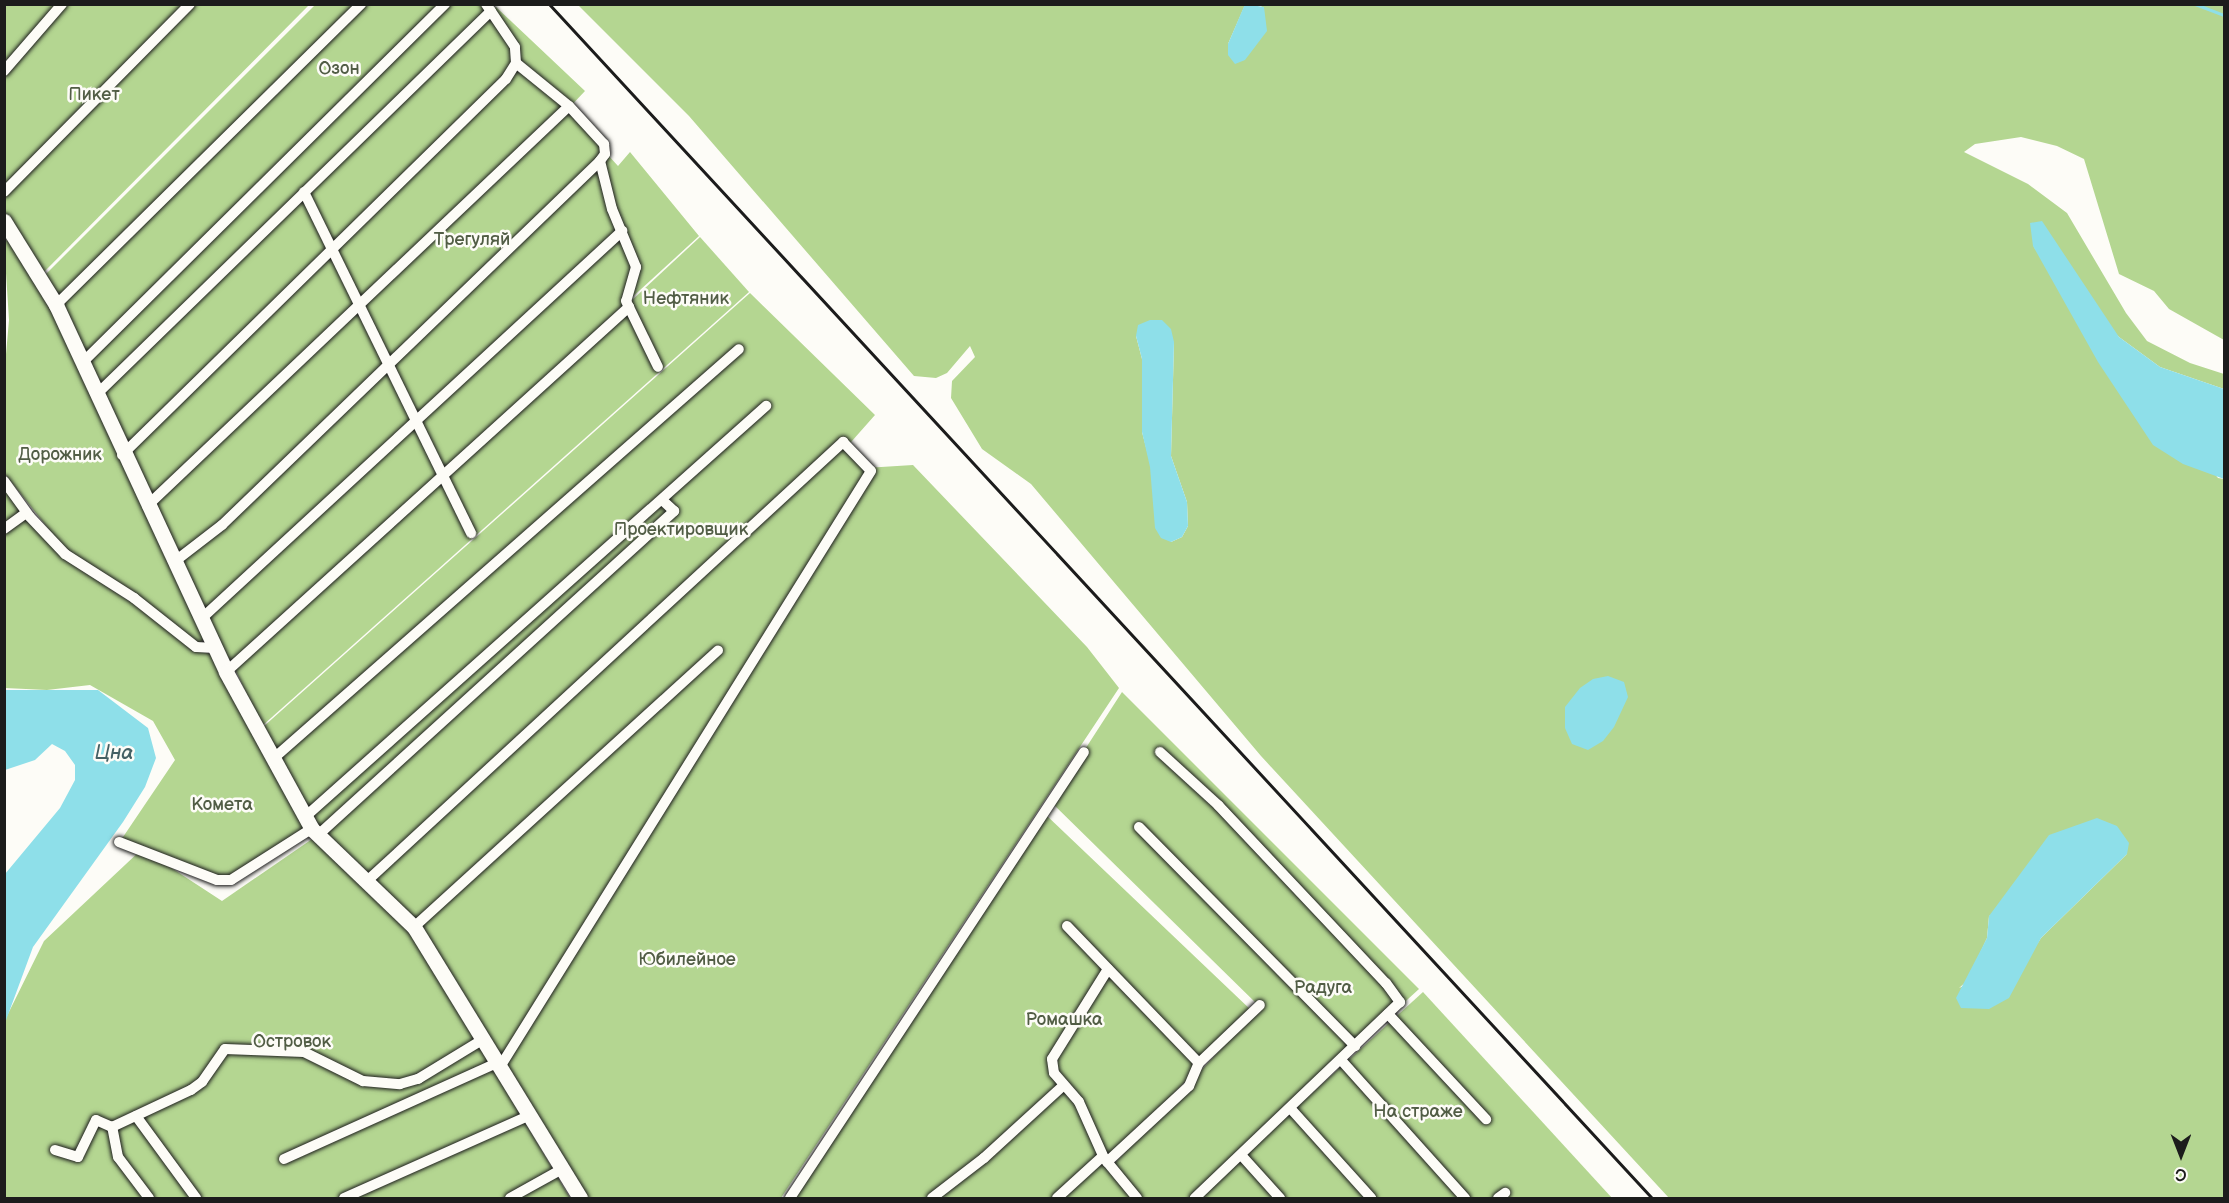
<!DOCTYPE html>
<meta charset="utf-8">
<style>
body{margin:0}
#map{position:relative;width:2229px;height:1203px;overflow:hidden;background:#fdfcf7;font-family:"Balsamiq Sans",sans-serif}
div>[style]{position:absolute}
.green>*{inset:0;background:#b4d691}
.water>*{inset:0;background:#8edfe9}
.stream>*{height:3px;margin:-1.5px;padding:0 1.5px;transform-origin:1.5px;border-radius:1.5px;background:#8edfe9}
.roads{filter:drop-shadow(0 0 2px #1c1c1c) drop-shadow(0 0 2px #1c1c1c)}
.street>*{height:10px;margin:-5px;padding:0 5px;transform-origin:5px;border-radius:5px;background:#fdfcf7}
.secondary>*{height:15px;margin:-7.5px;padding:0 7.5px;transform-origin:7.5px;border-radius:7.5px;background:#fdfcf7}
.rail>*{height:3px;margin:-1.5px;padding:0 1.5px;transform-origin:1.5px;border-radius:1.5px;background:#1c1c1c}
span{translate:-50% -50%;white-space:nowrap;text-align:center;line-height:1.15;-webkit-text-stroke:5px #fdfcf7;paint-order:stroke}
.park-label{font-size:18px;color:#515d45}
.water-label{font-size:20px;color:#446064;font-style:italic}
.frame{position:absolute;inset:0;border:6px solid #1c1c1c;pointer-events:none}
.north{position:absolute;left:2151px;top:1125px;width:60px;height:60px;-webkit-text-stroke:4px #fdfcf7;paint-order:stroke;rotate:180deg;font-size:16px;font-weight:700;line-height:24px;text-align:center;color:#1c1c1c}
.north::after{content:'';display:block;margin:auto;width:21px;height:27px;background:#1c1c1c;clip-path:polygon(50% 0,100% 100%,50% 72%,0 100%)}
</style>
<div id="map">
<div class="green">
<div style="clip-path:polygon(5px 5px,309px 5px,42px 274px,5px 214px)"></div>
<div style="clip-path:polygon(315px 5px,495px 5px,98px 388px,44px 276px)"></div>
<div style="clip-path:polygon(evenodd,578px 5px,1245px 5px,1228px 44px,1264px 8px,1259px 5px,2224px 5px,2224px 340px,2169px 309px,2154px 291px,2119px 274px,2084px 159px,2057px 146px,2021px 137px,1975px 144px,1964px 152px,2028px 184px,2067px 213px,2126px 313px,2147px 341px,2190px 363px,2224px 374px,2224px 389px,2160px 367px,2119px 337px,2033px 246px,2218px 478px,2224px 479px,2224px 1198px,1669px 1198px,1261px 756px,1031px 484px,982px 449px,951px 398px,952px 381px,975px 357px,970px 346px,947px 373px,936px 378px,914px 376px,689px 116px,578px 5px,1136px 336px,1174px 342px,1171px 456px,1187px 502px,1188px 526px,1182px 537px,1171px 542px,1142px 432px,1142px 359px,1136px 336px,578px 5px,2127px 854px,2041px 938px,2029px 957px,1959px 988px,1967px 981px,1987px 938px,1989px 916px,2127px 854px)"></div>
<div style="clip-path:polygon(496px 7px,585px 91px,567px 110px,618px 166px,630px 152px,699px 236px,230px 666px,101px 393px)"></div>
<div style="clip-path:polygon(700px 237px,749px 292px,262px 726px,235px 669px)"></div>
<div style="clip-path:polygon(9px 239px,54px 311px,206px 638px,197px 645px,66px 551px,5px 474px,4px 377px,9px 320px,4px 242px)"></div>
<div style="clip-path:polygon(750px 293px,875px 415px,844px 450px,865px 468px,913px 465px,1087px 647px,1119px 688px,781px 1198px,583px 1198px,415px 922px,326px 840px,263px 727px)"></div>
<div style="clip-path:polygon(5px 487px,63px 558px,166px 625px,196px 650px,214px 655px,308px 829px,223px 881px,144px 850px,222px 901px,315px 837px,414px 936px,570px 1198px,5px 1198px,4px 1022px,44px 941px,142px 849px,121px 840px,175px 760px,153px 721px,90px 685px,47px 690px,5px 688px)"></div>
<div style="clip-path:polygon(1122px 692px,1419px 989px,1190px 1198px,1142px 1198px,1114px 1164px,1260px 1007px,1051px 802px)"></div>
<div style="clip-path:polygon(1045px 814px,1252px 1011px,1107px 1164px,1139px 1198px,788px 1198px)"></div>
<div style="clip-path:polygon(1423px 992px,1612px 1198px,1197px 1198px)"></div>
</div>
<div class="water">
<div style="clip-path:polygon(1245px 4px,1264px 7px,1267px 31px,1245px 60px,1235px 64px,1228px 55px,1228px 44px)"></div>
<div style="clip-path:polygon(2042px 221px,2119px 337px,2160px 367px,2224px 389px,2224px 479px,2183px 464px,2153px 445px,2098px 362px,2033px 246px,2030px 223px)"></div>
<div style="clip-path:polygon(1150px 320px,1162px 320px,1171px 329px,1174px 342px,1171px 456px,1187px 502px,1188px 526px,1182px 537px,1171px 542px,1161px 538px,1155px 528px,1150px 467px,1142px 432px,1142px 359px,1136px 336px,1138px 325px)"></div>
<div style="clip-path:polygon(1608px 676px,1624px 682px,1628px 697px,1614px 727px,1603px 741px,1588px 750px,1572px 744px,1565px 728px,1565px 707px,1580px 688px,1593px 679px)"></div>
<div style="clip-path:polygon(5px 690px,98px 690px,148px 728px,156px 758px,145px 787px,123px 822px,33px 947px,5px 1023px,5px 874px,60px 808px,75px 780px,75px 765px,65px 751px,52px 744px,35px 760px,5px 770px)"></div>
<div style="clip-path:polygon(2097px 818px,2117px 826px,2129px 843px,2127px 854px,2041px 938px,2009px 998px,1989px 1009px,1961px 1008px,1956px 998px,1987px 938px,1989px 916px,2049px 835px)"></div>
</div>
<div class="stream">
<div style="left:2195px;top:4px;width:31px;rotate:21deg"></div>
</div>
<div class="roads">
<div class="street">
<div style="left:516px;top:63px;width:68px;rotate:39.1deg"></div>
<div style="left:569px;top:106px;width:52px;rotate:47.4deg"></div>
<div style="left:604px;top:144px;width:10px;rotate:84deg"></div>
<div style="left:605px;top:154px;width:9px;rotate:126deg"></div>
<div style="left:4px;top:71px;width:89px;rotate:-49.1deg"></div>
<div style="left:4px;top:192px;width:264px;rotate:-45.3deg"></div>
<div style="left:304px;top:192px;width:380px;rotate:63.9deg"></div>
<div style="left:56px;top:305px;width:429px;rotate:-44.6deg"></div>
<div style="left:82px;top:363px;width:511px;rotate:-44.68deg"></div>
<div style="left:98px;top:393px;width:548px;rotate:-44.19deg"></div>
<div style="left:122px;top:455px;width:537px;rotate:-44.4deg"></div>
<div style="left:506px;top:79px;width:19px;rotate:-58deg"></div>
<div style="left:516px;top:63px;width:16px;rotate:-94deg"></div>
<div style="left:515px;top:47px;width:52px;rotate:-124deg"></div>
<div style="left:4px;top:481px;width:44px;rotate:54.2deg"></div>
<div style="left:30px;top:517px;width:51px;rotate:46.6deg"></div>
<div style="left:65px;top:554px;width:82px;rotate:32.5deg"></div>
<div style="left:134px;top:598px;width:79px;rotate:38.3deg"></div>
<div style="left:196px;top:647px;width:19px;rotate:3deg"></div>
<div style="left:147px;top:506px;width:581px;rotate:-43.47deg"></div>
<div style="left:4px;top:529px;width:27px;rotate:-36deg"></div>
<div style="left:174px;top:562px;width:61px;rotate:-37.6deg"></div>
<div style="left:222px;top:525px;width:525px;rotate:-43.92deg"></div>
<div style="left:600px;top:161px;width:49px;rotate:76deg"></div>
<div style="left:612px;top:209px;width:63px;rotate:67.5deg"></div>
<div style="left:636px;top:267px;width:35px;rotate:106deg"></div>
<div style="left:626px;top:301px;width:73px;rotate:64.1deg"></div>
<div style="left:201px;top:619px;width:573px;rotate:-42.66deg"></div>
<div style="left:226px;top:672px;width:544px;rotate:-42.17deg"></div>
<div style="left:1160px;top:752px;width:79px;rotate:42.4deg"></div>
<div style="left:1218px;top:805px;width:245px;rotate:46.7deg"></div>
<div style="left:1386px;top:983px;width:24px;rotate:54deg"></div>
<div style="left:1400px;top:1002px;width:284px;rotate:136.3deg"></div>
<div style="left:274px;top:758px;width:619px;rotate:-41.33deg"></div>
<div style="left:305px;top:817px;width:618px;rotate:-41.72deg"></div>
<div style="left:1139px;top:827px;width:308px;rotate:45.4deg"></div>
<div style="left:317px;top:836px;width:483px;rotate:-42.3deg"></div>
<div style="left:674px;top:511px;width:16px;rotate:-137deg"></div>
<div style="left:119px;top:842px;width:105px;rotate:21.2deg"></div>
<div style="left:217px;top:880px;width:14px"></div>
<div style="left:231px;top:880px;width:95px;rotate:-32.5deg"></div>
<div style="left:367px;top:881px;width:648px;rotate:-42.68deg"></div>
<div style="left:843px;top:442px;width:40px;rotate:46deg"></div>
<div style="left:871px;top:471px;width:702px;rotate:121.9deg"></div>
<div style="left:1067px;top:926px;width:190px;rotate:46.1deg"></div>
<div style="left:1199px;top:1063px;width:84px;rotate:-43.6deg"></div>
<div style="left:414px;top:927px;width:411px;rotate:-42.3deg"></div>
<div style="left:1108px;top:969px;width:106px;rotate:121.9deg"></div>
<div style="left:1052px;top:1059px;width:14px;rotate:82deg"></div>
<div style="left:1054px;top:1073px;width:38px;rotate:49deg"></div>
<div style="left:1079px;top:1102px;width:61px;rotate:65.9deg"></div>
<div style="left:1104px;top:1158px;width:52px;rotate:50.5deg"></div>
<div style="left:1388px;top:1014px;width:144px;rotate:47deg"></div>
<div style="left:1341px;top:1060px;width:186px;rotate:48.1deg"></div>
<div style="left:1291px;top:1109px;width:120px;rotate:48deg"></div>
<div style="left:136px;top:1116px;width:102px;rotate:53.8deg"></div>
<div style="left:55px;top:1150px;width:24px;rotate:17deg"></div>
<div style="left:78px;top:1157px;width:41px;rotate:-64.1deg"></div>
<div style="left:96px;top:1120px;width:17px;rotate:24deg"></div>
<div style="left:1242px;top:1156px;width:57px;rotate:47.9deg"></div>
<div style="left:284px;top:1159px;width:234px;rotate:-24.3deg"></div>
<div style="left:1107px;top:1162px;width:112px;rotate:-42.8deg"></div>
<div style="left:1189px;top:1086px;width:25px;rotate:-67deg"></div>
<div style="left:149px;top:1198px;width:51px;rotate:-127.1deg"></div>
<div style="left:118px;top:1157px;width:31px;rotate:-101deg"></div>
<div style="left:112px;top:1127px;width:87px;rotate:-25.1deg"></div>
<div style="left:191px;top:1090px;width:14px;rotate:-36deg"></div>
<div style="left:202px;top:1082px;width:40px;rotate:-55.1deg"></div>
<div style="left:225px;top:1049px;width:79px;rotate:2.2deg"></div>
<div style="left:304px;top:1052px;width:66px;rotate:26.2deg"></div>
<div style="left:363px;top:1081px;width:37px;rotate:5deg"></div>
<div style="left:400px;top:1084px;width:19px;rotate:-16deg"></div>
<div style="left:418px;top:1079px;width:75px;rotate:-31.4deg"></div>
<div style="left:344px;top:1198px;width:204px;rotate:-24deg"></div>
<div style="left:510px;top:1198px;width:60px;rotate:-29.1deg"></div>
<div style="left:790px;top:1198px;width:534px;rotate:-56.61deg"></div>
<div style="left:932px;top:1198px;width:66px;rotate:-37.6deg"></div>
<div style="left:984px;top:1158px;width:108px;rotate:-42.4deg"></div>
<div style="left:1057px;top:1198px;width:62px;rotate:-42.4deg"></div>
<div style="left:1498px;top:1198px;width:9px;rotate:-36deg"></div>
</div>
<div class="secondary">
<div style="left:4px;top:221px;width:99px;rotate:58.2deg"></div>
<div style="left:56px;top:305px;width:404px;rotate:65.1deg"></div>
<div style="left:226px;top:672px;width:179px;rotate:61.3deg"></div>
<div style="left:312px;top:829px;width:141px;rotate:43.9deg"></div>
<div style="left:414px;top:927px;width:318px;rotate:58.5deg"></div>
</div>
</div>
<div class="rail">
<div style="left:549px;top:4px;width:1625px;rotate:47.27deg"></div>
</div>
<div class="park-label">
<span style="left:339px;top:69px">Озон</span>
<span style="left:94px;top:95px">Пикет</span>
<span style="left:472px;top:240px">Трегуляй</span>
<span style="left:686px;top:299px">Нефтяник</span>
<span style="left:60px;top:455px">Дорожник</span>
<span style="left:681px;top:530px">Проектировщик</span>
<span style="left:222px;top:805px">Комета</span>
<span style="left:687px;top:960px">Юбилейное</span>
<span style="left:1323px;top:988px">Радуга</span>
<span style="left:1064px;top:1020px">Ромашка</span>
<span style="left:292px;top:1042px">Островок</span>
<span style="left:1418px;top:1112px">На страже</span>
</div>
<div class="water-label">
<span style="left:114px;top:753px">Цна</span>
</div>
<div class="frame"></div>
<div class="north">С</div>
</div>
